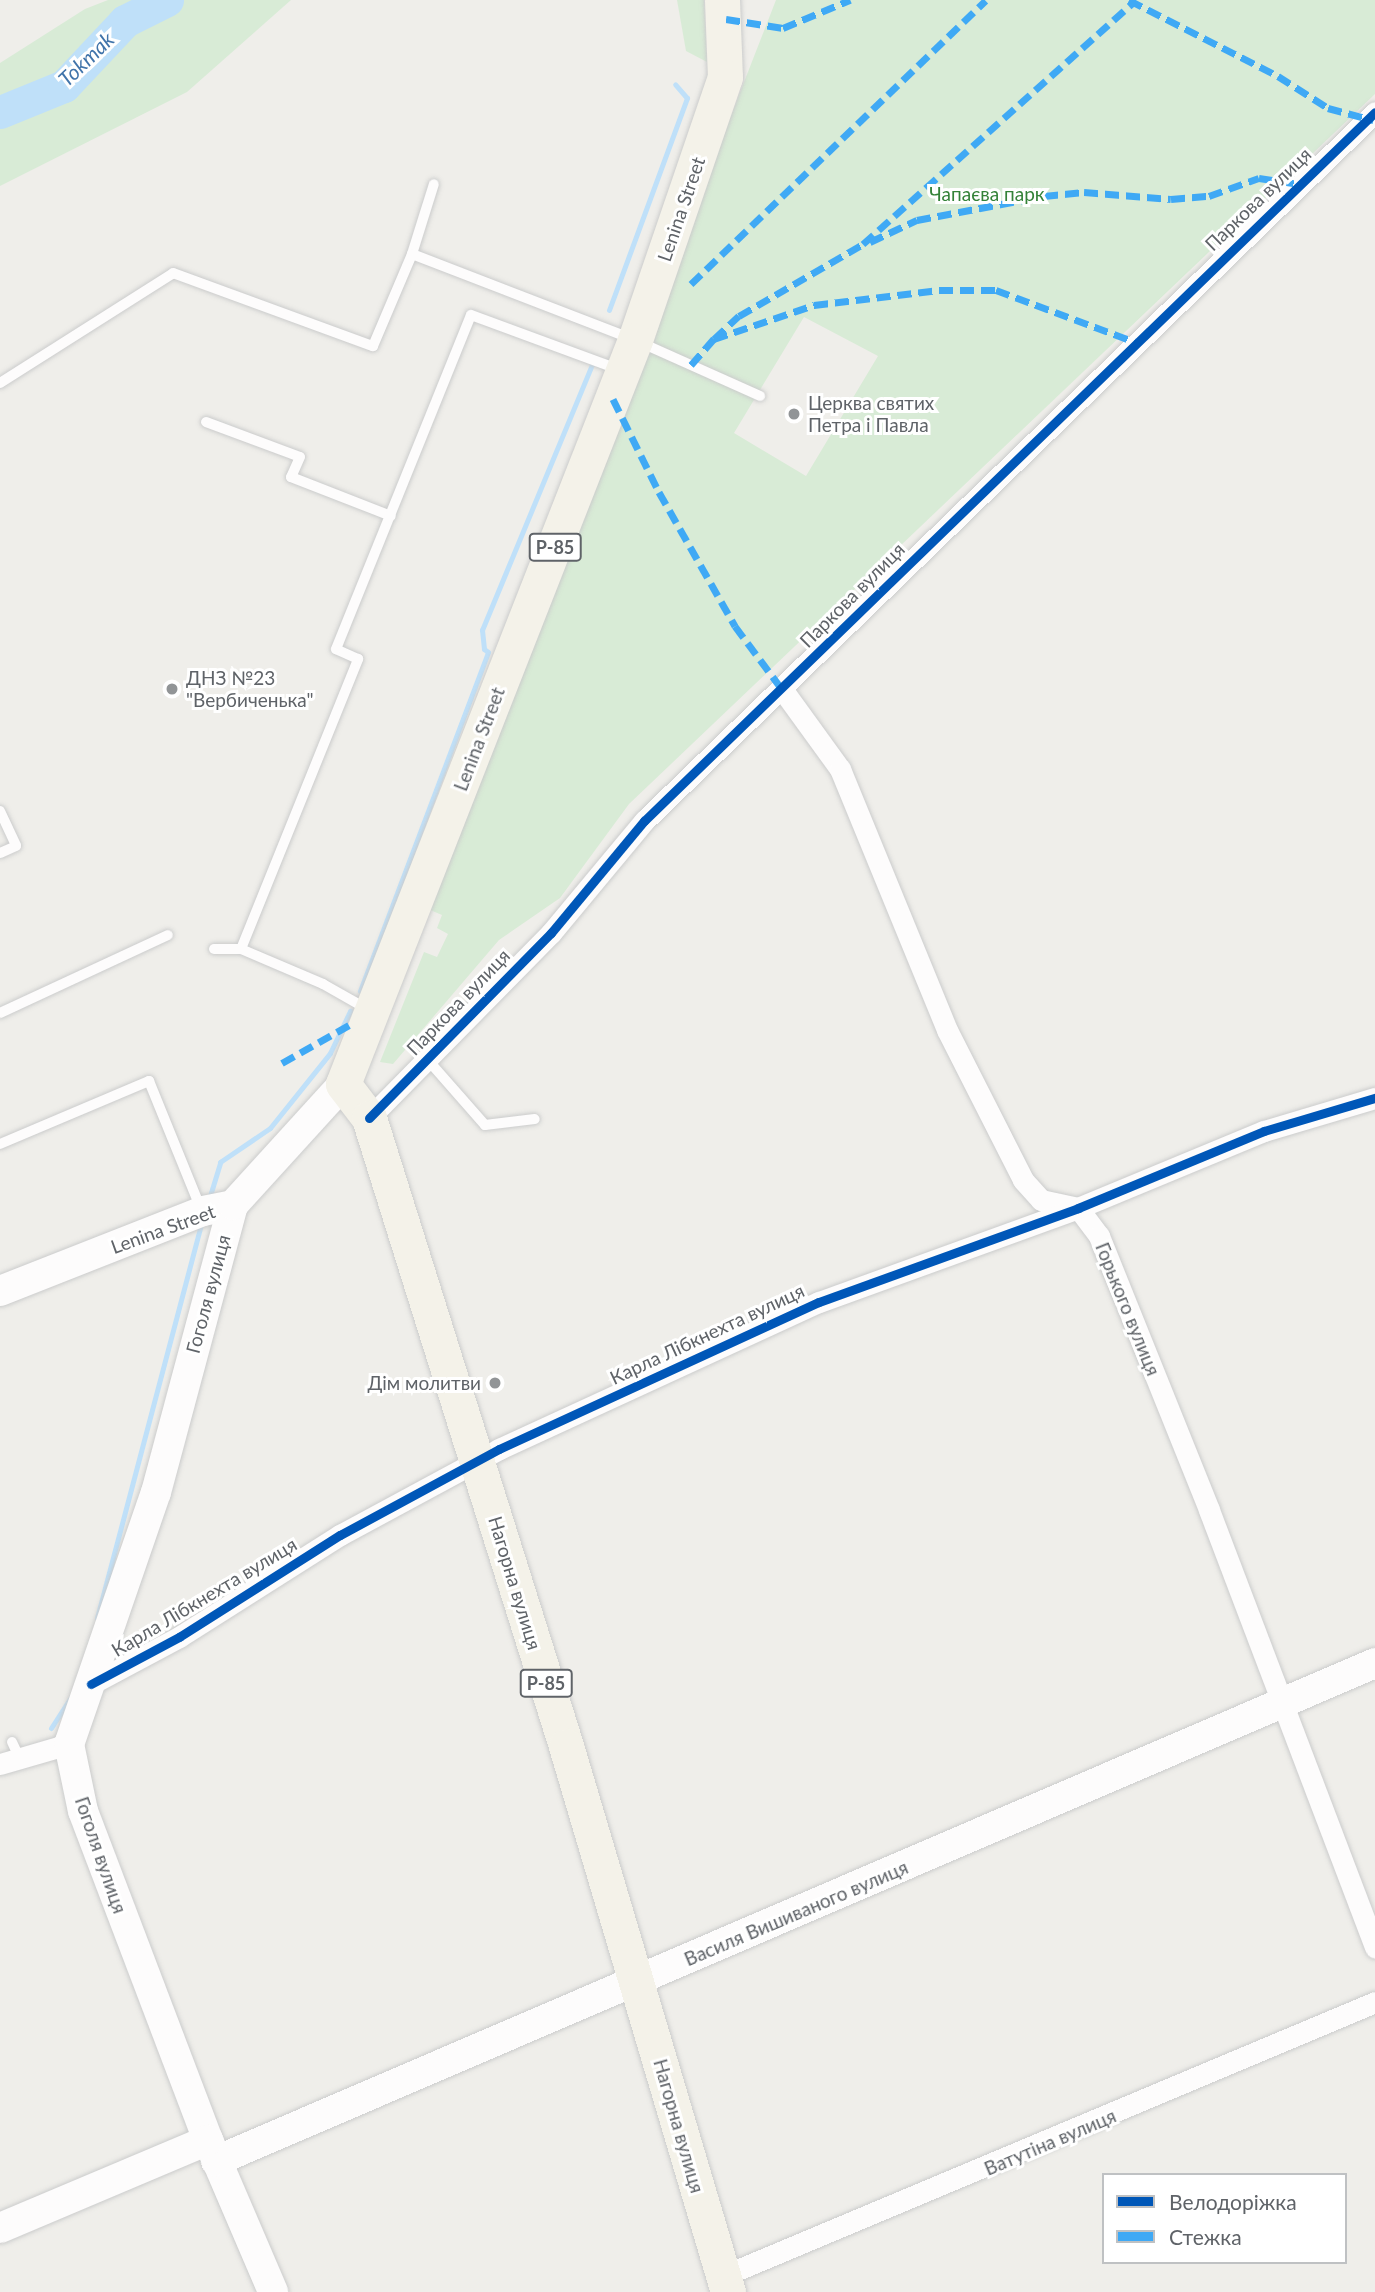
<!DOCTYPE html>
<meta charset="utf-8">
<style>
body{margin:0}
#map{position:relative;width:1375px;height:2292px;overflow:hidden;background:#efeeea;font-family:Lato,sans-serif}
div>[style]{position:absolute}
.green>*{inset:0;background:#d8ebd6}
.stream>*{height:5px;margin:-2.5px;padding:0 2.5px;transform-origin:2.5px;border-radius:2.5px;background:#bfe0f9}
.river>*{height:33px;margin:-16.5px;padding:0 16.5px;transform-origin:16.5px;border-radius:16.5px;background:#bfe0f9}
.roads{filter:drop-shadow(0 0 2px #cbcccc) drop-shadow(0 0 2px #cbcccc)}
.lane>*{height:10px;margin:-5px;padding:0 5px;transform-origin:5px;border-radius:5px;background:#fdfcfc}
.street>*{height:21px;margin:-10.5px;padding:0 10.5px;transform-origin:10.5px;border-radius:10.5px;background:#fdfcfc}
.secondary>*{height:30px;margin:-15px;padding:0 15px;transform-origin:15px;border-radius:15px;background:#fdfcfc}
.primary>*{height:35px;margin:-17.5px;padding:0 17.5px;transform-origin:17.5px;border-radius:17.5px;background:#f4f2e9}
.quiet>*{height:7px;margin-top:-3.5px;transform-origin:0;background:repeating-linear-gradient(90deg,#3fa9f5 0 14px,transparent 0 21px)}
.cycleway>*{height:9px;margin:-4.5px;padding:0 4.5px;transform-origin:4.5px;border-radius:4.5px;background:#0057b8}
.dots>*{width:19px;height:19px;translate:-50% -50%;box-sizing:border-box;border:4px solid #fff;border-radius:50%}
span{translate:-50% -50%;white-space:nowrap;text-align:center;line-height:1.15;-webkit-text-stroke:6px #fff;paint-order:stroke}
.shield-label span{padding:2px 5px;background:#fff;border:2px solid;border-radius:5px;-webkit-text-stroke-width:0}
.shield-label{font-size:18px;color:#5f6368;font-weight:700}
.park-label{font-size:19px;color:#348238}
.street-label{font-size:19px;color:#5f6368}
.poi-label{font-size:19px;color:#5f6368}
.left{translate:0 -50%;text-align:left}
.right{translate:-100% -50%;text-align:right}
.water-label{font-size:21px;color:#4174aa;font-style:italic}
.legend{position:absolute;left:1102px;top:2173px;width:245px;height:91px;box-sizing:border-box;background:#fff;border:2px solid #bfc1c3;margin:0;padding:9px 12px;list-style:none;font-size:21px;color:#5f6368}
.legend li{display:flex;align-items:center;gap:14px;height:35px}
.legend b{width:35px;border:2px solid #bfc1c3}
</style>
<div id="map">
<div class="green">
<div style="clip-path:polygon(108px 0,291px 0,187px 92px,0 186px,0 63px,85px 9px)"></div>
<div style="clip-path:polygon(677px 0,704px 0,707px 62px,686px 51px)"></div>
<div style="clip-path:polygon(evenodd,776px 0,1375px 0,1375px 94px,629px 804px,560px 898px,499px 940px,393px 1064px,380px 1062px,424px 952px,437px 957px,448px 934px,437px 928px,442px 915px,423px 907px,776px 0,804px 317px,878px 356px,806px 476px,734px 433px,804px 317px)"></div>
</div>
<div class="stream">
<div style="left:609px;top:310px;width:226px;rotate:-69.8deg"></div>
<div style="left:687px;top:98px;width:18px;rotate:-131deg"></div>
<div style="left:360px;top:991px;width:362px;rotate:-69.3deg"></div>
<div style="left:488px;top:652px;width:5px;rotate:-143deg"></div>
<div style="left:484px;top:649px;width:19px;rotate:-96deg"></div>
<div style="left:482px;top:630px;width:287px;rotate:-67.5deg"></div>
<div style="left:209px;top:1199px;width:39px;rotate:-73deg"></div>
<div style="left:220px;top:1162px;width:60px;rotate:-34.2deg"></div>
<div style="left:270px;top:1128px;width:96px;rotate:-51.3deg"></div>
<div style="left:330px;top:1053px;width:47px;rotate:-64.5deg"></div>
<div style="left:97px;top:1618px;width:411px;rotate:-75.2deg"></div>
<div style="left:51px;top:1728px;width:37px;rotate:-57deg"></div>
</div>
<div class="river">
<div style="left:0;top:112px;width:69px;rotate:-22.1deg"></div>
<div style="left:64px;top:86px;width:89px;rotate:-46.8deg"></div>
<div style="left:125px;top:21px;width:47px;rotate:-26.6deg"></div>
</div>
<div class="roads">
<div class="lane">
<div style="left:412px;top:254px;width:73px;rotate:-72.6deg"></div>
<div style="left:0;top:383px;width:205px;rotate:-32.4deg"></div>
<div style="left:173px;top:273px;width:213px;rotate:20.1deg"></div>
<div style="left:373px;top:346px;width:100px;rotate:-67deg"></div>
<div style="left:412px;top:254px;width:239px;rotate:21.1deg"></div>
<div style="left:635px;top:340px;width:137px;rotate:24.1deg"></div>
<div style="left:206px;top:422px;width:100px;rotate:20.4deg"></div>
<div style="left:300px;top:457px;width:22px;rotate:114deg"></div>
<div style="left:291px;top:477px;width:107px;rotate:21.3deg"></div>
<div style="left:0;top:811px;width:38px;rotate:65deg"></div>
<div style="left:16px;top:846px;width:17px;rotate:156deg"></div>
<div style="left:214px;top:949px;width:27px"></div>
<div style="left:241px;top:949px;width:89px;rotate:23.1deg"></div>
<div style="left:323px;top:984px;width:51px;rotate:29.6deg"></div>
<div style="left:241px;top:949px;width:313px;rotate:-68deg"></div>
<div style="left:358px;top:659px;width:24px;rotate:-156deg"></div>
<div style="left:336px;top:649px;width:360px;rotate:-68deg"></div>
<div style="left:471px;top:315px;width:157px;rotate:20.2deg"></div>
<div style="left:0;top:1013px;width:185px;rotate:-24.9deg"></div>
<div style="left:427px;top:1059px;width:88px;rotate:48.7deg"></div>
<div style="left:485px;top:1125px;width:50px;rotate:-6.8deg"></div>
<div style="left:0;top:1144px;width:162px;rotate:-22.9deg"></div>
<div style="left:149px;top:1081px;width:138px;rotate:67.9deg"></div>
<div style="left:12px;top:1742px;width:17px;rotate:65deg"></div>
</div>
<div class="street">
<div style="left:782px;top:689px;width:99px;rotate:54.1deg"></div>
<div style="left:840px;top:769px;width:282px;rotate:67.7deg"></div>
<div style="left:947px;top:1030px;width:168px;rotate:63.1deg"></div>
<div style="left:1023px;top:1180px;width:27px;rotate:48deg"></div>
<div style="left:1041px;top:1200px;width:38px;rotate:12deg"></div>
<div style="left:1078px;top:1208px;width:35px;rotate:53deg"></div>
<div style="left:1099px;top:1236px;width:295px;rotate:68.1deg"></div>
<div style="left:1209px;top:1510px;width:468px;rotate:69.2deg"></div>
<div style="left:369px;top:1118px;width:260px;rotate:-45.5deg"></div>
<div style="left:551px;top:933px;width:146px;rotate:-50.3deg"></div>
<div style="left:644px;top:821px;width:1018px;rotate:-44.12deg"></div>
<div style="left:91px;top:1684px;width:100px;rotate:-28.1deg"></div>
<div style="left:179px;top:1637px;width:191px;rotate:-32.4deg"></div>
<div style="left:340px;top:1535px;width:181px;rotate:-28.4deg"></div>
<div style="left:499px;top:1449px;width:352px;rotate:-24.7deg"></div>
<div style="left:819px;top:1302px;width:276px;rotate:-19.9deg"></div>
<div style="left:1078px;top:1208px;width:201px;rotate:-22.5deg"></div>
<div style="left:1264px;top:1131px;width:116px;rotate:-16.6deg"></div>
<div style="left:0;top:1764px;width:72px;rotate:-16.2deg"></div>
<div style="left:723px;top:2276px;width:707px;rotate:-22.79deg"></div>
</div>
<div class="secondary">
<div style="left:233px;top:1205px;width:297px;rotate:105deg"></div>
<div style="left:156px;top:1492px;width:267px;rotate:109deg"></div>
<div style="left:69px;top:1744px;width:68px;rotate:78.2deg"></div>
<div style="left:83px;top:1811px;width:352px;rotate:69.2deg"></div>
<div style="left:208px;top:2140px;width:165px;rotate:66.8deg"></div>
<div style="left:0;top:1291px;width:218px;rotate:-21.5deg"></div>
<div style="left:203px;top:1211px;width:31px;rotate:-11deg"></div>
<div style="left:233px;top:1205px;width:164px;rotate:-47.7deg"></div>
<div style="left:216px;top:2161px;width:1261px;rotate:-23.25deg"></div>
<div style="left:0;top:2228px;width:226px;rotate:-22.9deg"></div>
</div>
<div class="primary">
<div style="left:722px;top:0;width:77px;rotate:87.8deg"></div>
<div style="left:725px;top:77px;width:278px;rotate:108.9deg"></div>
<div style="left:635px;top:340px;width:799px;rotate:111.43deg"></div>
<div style="left:343px;top:1084px;width:43px;rotate:52.6deg"></div>
<div style="left:369px;top:1118px;width:658px;rotate:72.58deg"></div>
<div style="left:566px;top:1746px;width:570px;rotate:73.47deg"></div>
</div>
</div>
<div class="quiet">
<div style="left:1129px;top:0;width:167px;rotate:27deg"></div>
<div style="left:1278px;top:76px;width:59px;rotate:32.6deg"></div>
<div style="left:1328px;top:108px;width:47px;rotate:14.9deg"></div>
<div style="left:726px;top:19px;width:58px;rotate:9deg"></div>
<div style="left:783px;top:28px;width:73px;rotate:-22.7deg"></div>
<div style="left:870px;top:242px;width:52px;rotate:-25.1deg"></div>
<div style="left:917px;top:220px;width:129px;rotate:-10.7deg"></div>
<div style="left:1044px;top:196px;width:40px;rotate:-5.7deg"></div>
<div style="left:1084px;top:192px;width:87px;rotate:4.6deg"></div>
<div style="left:1171px;top:199px;width:38px;rotate:-5deg"></div>
<div style="left:1209px;top:196px;width:53px;rotate:-19.8deg"></div>
<div style="left:1259px;top:178px;width:40px;rotate:8.5deg"></div>
<div style="left:691px;top:284px;width:409px;rotate:-43.9deg"></div>
<div style="left:714px;top:339px;width:34px;rotate:-43deg"></div>
<div style="left:739px;top:316px;width:143px;rotate:-30.1deg"></div>
<div style="left:863px;top:244px;width:366px;rotate:-41.8deg"></div>
<div style="left:691px;top:365px;width:35px;rotate:-49deg"></div>
<div style="left:714px;top:339px;width:106px;rotate:-18.8deg"></div>
<div style="left:814px;top:305px;width:126px;rotate:-6.8deg"></div>
<div style="left:939px;top:290px;width:57px"></div>
<div style="left:996px;top:290px;width:148px;rotate:20.5deg"></div>
<div style="left:613px;top:399px;width:104px;rotate:63.7deg"></div>
<div style="left:659px;top:492px;width:154px;rotate:60.4deg"></div>
<div style="left:735px;top:626px;width:79px;rotate:53.3deg"></div>
<div style="left:282px;top:1063px;width:79px;rotate:-29.5deg"></div>
</div>
<div class="cycleway">
<div style="left:369px;top:1118px;width:260px;rotate:-45.5deg"></div>
<div style="left:551px;top:933px;width:146px;rotate:-50.3deg"></div>
<div style="left:644px;top:821px;width:1018px;rotate:-44.12deg"></div>
<div style="left:91px;top:1684px;width:100px;rotate:-28.1deg"></div>
<div style="left:179px;top:1637px;width:191px;rotate:-32.4deg"></div>
<div style="left:340px;top:1535px;width:181px;rotate:-28.4deg"></div>
<div style="left:499px;top:1449px;width:352px;rotate:-24.7deg"></div>
<div style="left:819px;top:1302px;width:276px;rotate:-19.9deg"></div>
<div style="left:1078px;top:1208px;width:201px;rotate:-22.5deg"></div>
<div style="left:1264px;top:1131px;width:116px;rotate:-16.6deg"></div>
</div>
<div class="dots">
<div style="left:794px;top:414px;background:#919496"></div>
<div style="left:172px;top:689px;background:#919496"></div>
<div style="left:495px;top:1383px;background:#919496"></div>
</div>
<div class="shield-label">
<span style="left:555px;top:547px">Р-85</span>
<span style="left:546px;top:1683px">Р-85</span>
</div>
<div class="park-label">
<span style="left:987px;top:194px">Чапаєва парк</span>
</div>
<div class="street-label">
<span style="left:1258px;top:199px;rotate:-44deg">Паркова вулиця</span>
<span style="left:681px;top:209px;rotate:-71deg">Lenina Street</span>
<span style="left:852px;top:595px;rotate:-45deg">Паркова вулиця</span>
<span style="left:479px;top:739px;rotate:-69deg">Lenina Street</span>
<span style="left:458px;top:1002px;rotate:-46deg">Паркова вулиця</span>
<span style="left:163px;top:1229px;rotate:-20deg">Lenina Street</span>
<span style="left:208px;top:1294px;rotate:-75deg">Гоголя вулиця</span>
<span style="left:1128px;top:1309px;rotate:68deg">Горького вулиця</span>
<span style="left:707px;top:1334px;rotate:-25deg">Карла Лібкнехта вулиця</span>
<span style="left:515px;top:1583px;rotate:73deg">Нагорна вулиця</span>
<span style="left:204px;top:1597px;rotate:-31deg">Карла Лібкнехта вулиця</span>
<span style="left:101px;top:1855px;rotate:71deg">Гоголя вулиця</span>
<span style="left:796px;top:1913px;rotate:-23deg">Василя Вишиваного вулиця</span>
<span style="left:679px;top:2126px;rotate:74deg">Нагорна вулиця</span>
<span style="left:1050px;top:2142px;rotate:-23deg">Ватутіна вулиця</span>
</div>
<div class="poi-label">
<span class="left" style="left:808px;top:414px">Церква святих<br>Петра і Павла</span>
<span class="left" style="left:186px;top:689px">ДНЗ №23<br>"Вербиченька"</span>
<span class="right" style="left:481px;top:1383px">Дім молитви</span>
</div>
<div class="water-label">
<span style="left:86px;top:59px;rotate:-44deg">Tokmak</span>
</div>
<ul class="legend">
<li><b style="height:9px;background:#0057b8"></b>Велодоріжка</li>
<li><b style="height:9px;background:#3fa9f5"></b>Стежка</li>
</ul>
</div>
